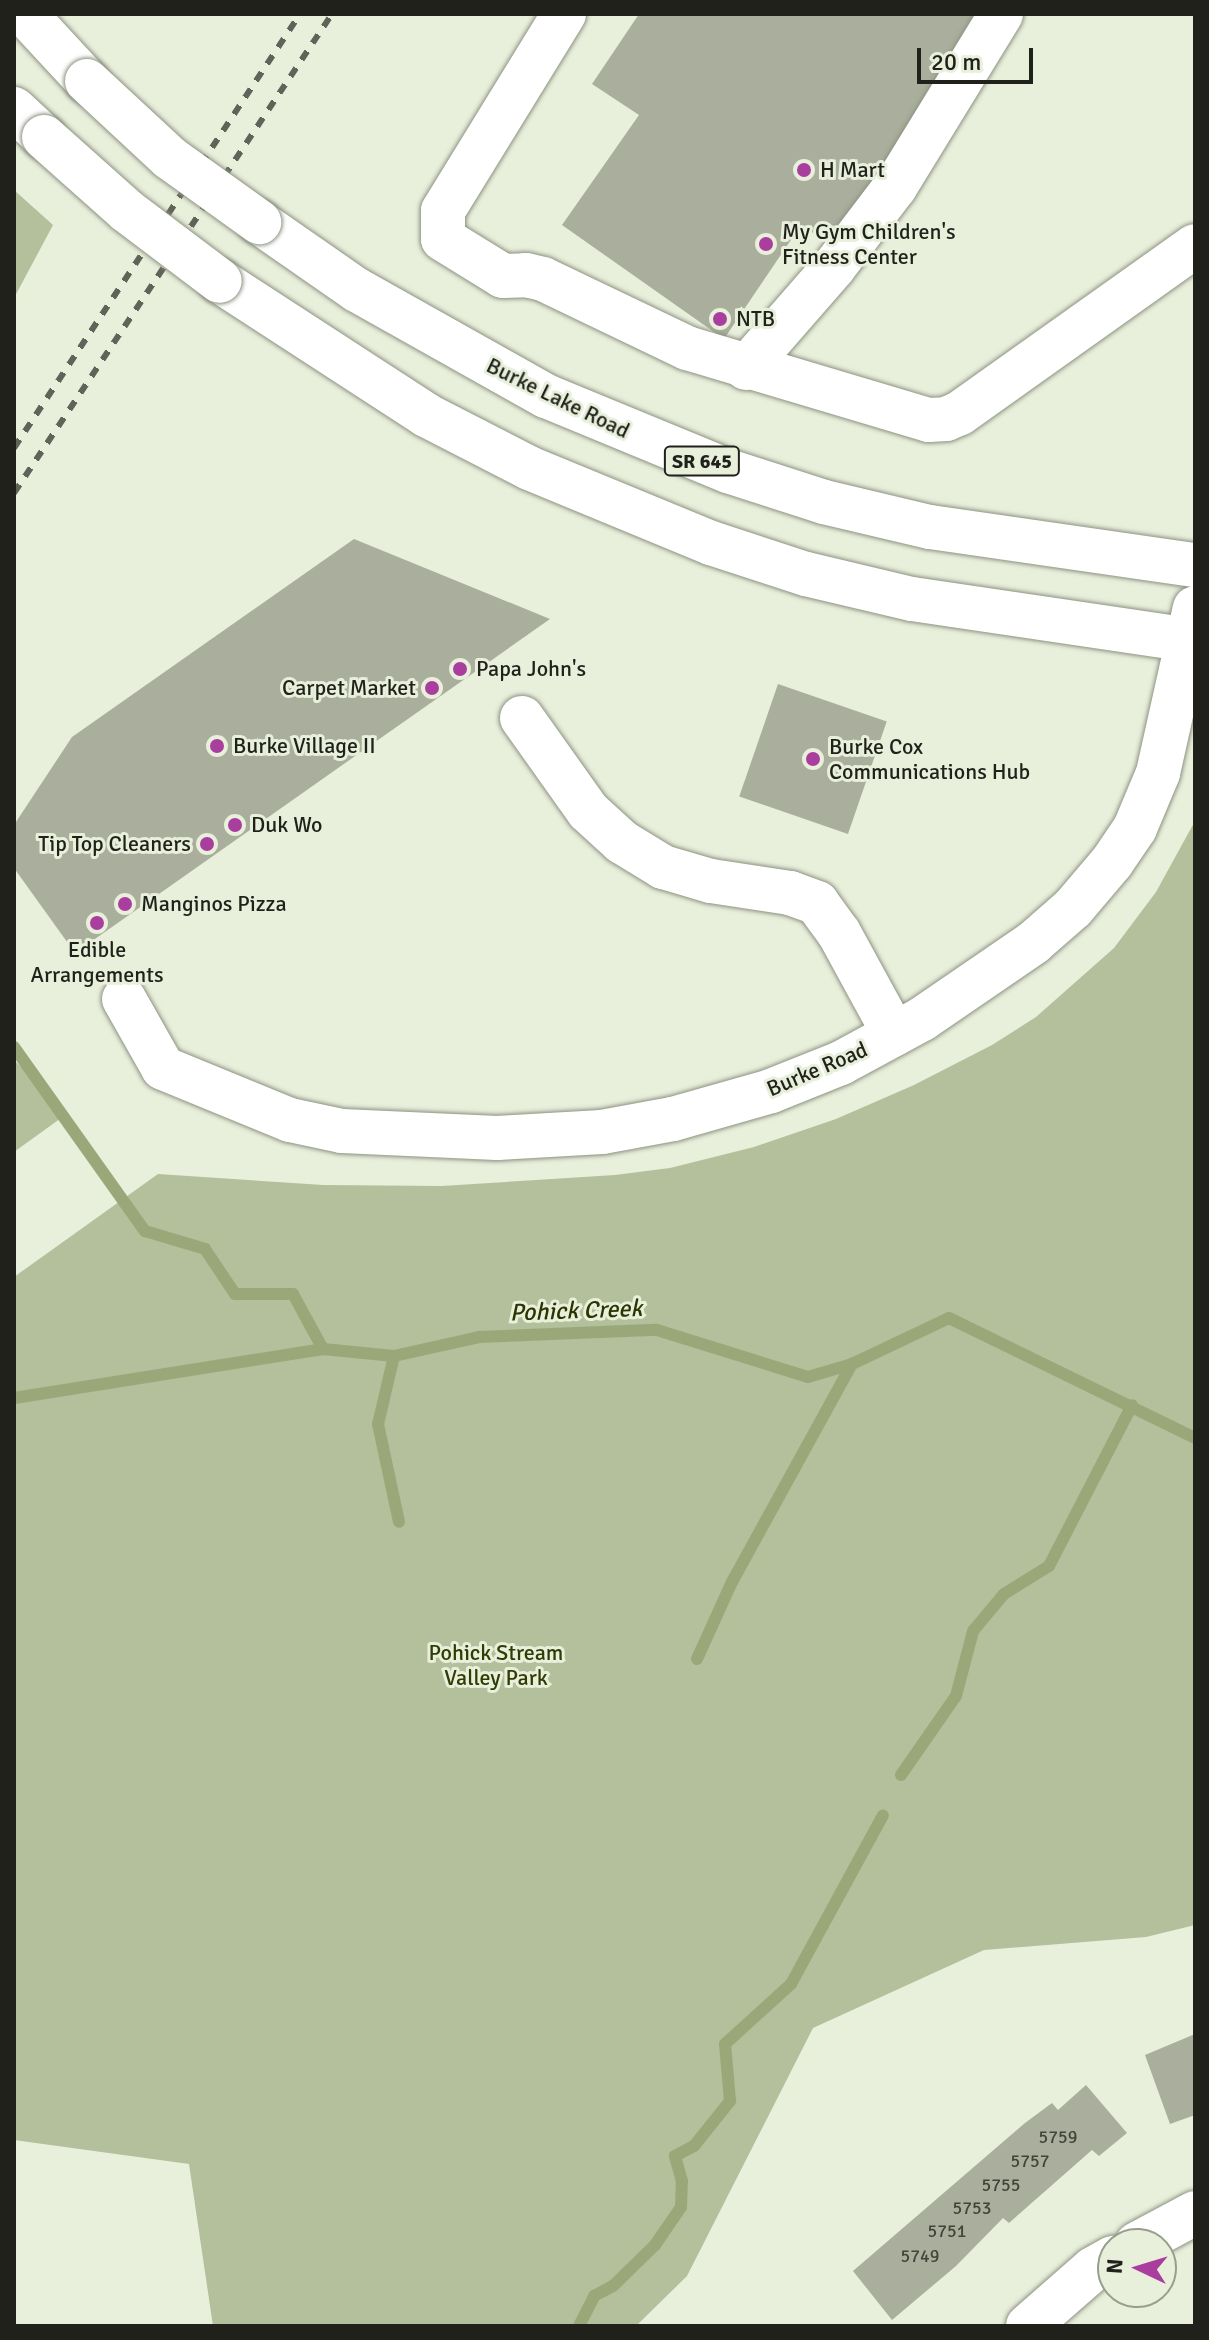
<!DOCTYPE html>
<style>
body{margin:0}
#map{position:relative;width:1209px;height:2340px;overflow:hidden;background:#e8efdb;font-family:Signika,sans-serif}
div>[style]{position:absolute}
.green>*{inset:0;background:#b4bf9b}
.stream>*{height:12px;margin:-6px;padding:0 6px;transform-origin:6px;border-radius:6px;background:#9aa879}
.building>*{inset:0;background:#a9af9c;transform-origin:0 0}
.roads{filter:drop-shadow(0 0 2px #8d9381) drop-shadow(0 0 2px #8d9381)}
.minor>*{height:44px;margin:-22px;padding:0 22px;transform-origin:22px;border-radius:22px;background:#fff}
.major>*{height:44px;margin:-22px;padding:0 22px;transform-origin:22px;border-radius:22px;background:#fff}
.rail>*{height:6px;margin-top:-3px;transform-origin:0;background:repeating-linear-gradient(90deg,#606358 0 10px,transparent 0 20px)}
.bridges{filter:drop-shadow(0 0 2px #8d9381) drop-shadow(0 0 2px #8d9381)}
.major-bridge>*{height:44px;margin:-22px;padding:0 22px;transform-origin:22px;border-radius:22px;background:#fff}
.dots>*{width:22px;height:22px;translate:-50% -50%;box-sizing:border-box;border:4px solid #e8efdb;border-radius:50%}
span{translate:-50% -50%;white-space:nowrap;text-align:center;line-height:1.15;-webkit-text-stroke:6px #e8efdb;paint-order:stroke}
.number-label{font-size:18px;color:#42443a}
.number-label span{-webkit-text-stroke-width:0}
.shield-label span{padding:2px 6px;background:#e8efdb;border:2px solid;border-radius:6px;-webkit-text-stroke-width:0}
.shield-label{font-size:20px;color:#1f211a;font-weight:700}
.poi-label{font-size:22px;color:#1f211a}
.left{translate:0 -50%;text-align:left}
.right{translate:-100% -50%;text-align:right}
.street-label{font-size:22px;color:#1f211a}
.park-label{font-size:22px;color:#303c04}
.water-label{font-size:24px;color:#2a3500;font-style:italic}
.frame{position:absolute;inset:0;border:16px solid #1f211a;pointer-events:none}
.north{position:absolute;left:1097px;top:2228px;width:80px;height:80px;box-sizing:border-box;background:#e8efdb;border:2px solid #989d8e;border-radius:50%;rotate:274deg;font-size:22px;font-weight:700;line-height:32px;text-align:center;color:#1f211a}
.north::after{content:'';display:block;margin:auto;width:28px;height:36px;background:#a93e9f;clip-path:polygon(50% 0,100% 100%,50% 72%,0 100%)}
.scale{position:absolute;left:917px;top:48px;width:116px;height:36px;box-sizing:border-box;border:4px solid #1f211a;border-top:0;padding-left:10px;font-size:24px;line-height:28px;white-space:nowrap;color:#1f211a;-webkit-text-stroke:6px #e8efdb;paint-order:stroke}
</style>
<div id="map">
<div class="green">
<div style="clip-path:polygon(14px 190px,53px 225px,14px 298px)"></div>
<div style="clip-path:polygon(1195px 821px,1195px 1925px,1146px 1937px,984px 1950px,813px 2028px,687px 2276px,636px 2326px,213px 2326px,189px 2164px,14px 2140px,14px 1277px,158px 1174px,323px 1185px,442px 1186px,615px 1175px,670px 1168px,754px 1147px,836px 1119px,914px 1085px,992px 1045px,1036px 1017px,1114px 948px,1156px 892px)"></div>
<div style="clip-path:polygon(14px 1060px,68px 1113px,14px 1152px)"></div>
</div>
<div class="stream">
<div style="left:14px;top:1047px;width:226px;rotate:54.6deg"></div>
<div style="left:145px;top:1231px;width:63px;rotate:16.7deg"></div>
<div style="left:205px;top:1249px;width:54px;rotate:56.3deg"></div>
<div style="left:235px;top:1294px;width:58px"></div>
<div style="left:293px;top:1294px;width:63px;rotate:61.4deg"></div>
<div style="left:394px;top:1356px;width:70px;rotate:103.2deg"></div>
<div style="left:378px;top:1424px;width:100px;rotate:77.9deg"></div>
<div style="left:14px;top:1398px;width:313px;rotate:-9deg"></div>
<div style="left:323px;top:1349px;width:71px;rotate:5.6deg"></div>
<div style="left:394px;top:1356px;width:87px;rotate:-12.6deg"></div>
<div style="left:479px;top:1337px;width:178px;rotate:-2.3deg"></div>
<div style="left:657px;top:1330px;width:158px;rotate:17.3deg"></div>
<div style="left:808px;top:1377px;width:46px;rotate:-16.5deg"></div>
<div style="left:852px;top:1364px;width:107px;rotate:-25.4deg"></div>
<div style="left:949px;top:1318px;width:274px;rotate:26deg"></div>
<div style="left:697px;top:1659px;width:85px;rotate:-65.6deg"></div>
<div style="left:732px;top:1582px;width:249px;rotate:-61.2deg"></div>
<div style="left:901px;top:1775px;width:96px;rotate:-55.2deg"></div>
<div style="left:956px;top:1696px;width:67px;rotate:-75.3deg"></div>
<div style="left:973px;top:1631px;width:48px;rotate:-50deg"></div>
<div style="left:1004px;top:1594px;width:53px;rotate:-31.9deg"></div>
<div style="left:1049px;top:1566px;width:181px;rotate:-62.7deg"></div>
<div style="left:579px;top:2326px;width:34px;rotate:-63deg"></div>
<div style="left:594px;top:2296px;width:21px;rotate:-28deg"></div>
<div style="left:613px;top:2286px;width:59px;rotate:-44.3deg"></div>
<div style="left:655px;top:2245px;width:46px;rotate:-55.6deg"></div>
<div style="left:681px;top:2207px;width:26px;rotate:-88deg"></div>
<div style="left:682px;top:2181px;width:26px;rotate:-106deg"></div>
<div style="left:675px;top:2156px;width:21px;rotate:-28deg"></div>
<div style="left:694px;top:2146px;width:58px;rotate:-51.3deg"></div>
<div style="left:730px;top:2101px;width:57px;rotate:-95deg"></div>
<div style="left:725px;top:2044px;width:89px;rotate:-42.3deg"></div>
<div style="left:791px;top:1984px;width:192px;rotate:-61.4deg"></div>
</div>
<div class="building">
<div style="clip-path:polygon(639px 14px,990px 14px,836px 248px,801px 225px,724px 339px,562px 225px,639px 115px,592px 84px)"></div>
<div style="clip-path:polygon(354px 539px,550px 619px,75px 953px,14px 868px,14px 825px,72px 737px)"></div>
<div style="left:778px;top:684px;width:115px;height:119px;rotate:19deg"></div>
<div style="clip-path:polygon(1195px 2034px,1195px 2115px,1170px 2124px,1145px 2055px)"></div>
<div style="clip-path:polygon(1086px 2085px,1127px 2133px,1099px 2156px,1092px 2150px,1009px 2223px,1003px 2218px,956px 2266px,892px 2320px,853px 2271px,1025px 2123px,1052px 2103px,1058px 2110px)"></div>
</div>
<div class="roads">
<div class="minor">
<div style="left:564px;top:14px;width:231px;rotate:121.6deg"></div>
<div style="left:443px;top:211px;width:28px;rotate:90deg"></div>
<div style="left:443px;top:239px;width:70px;rotate:31.7deg"></div>
<div style="left:503px;top:276px;width:23px;rotate:-2deg"></div>
<div style="left:526px;top:275px;width:17px;rotate:13deg"></div>
<div style="left:543px;top:279px;width:160px;rotate:25.6deg"></div>
<div style="left:687px;top:348px;width:252px;rotate:16.6deg"></div>
<div style="left:929px;top:420px;width:17px;rotate:-3deg"></div>
<div style="left:946px;top:419px;width:15px;rotate:-23deg"></div>
<div style="left:960px;top:413px;width:288px;rotate:-35.4deg"></div>
<div style="left:746px;top:368px;width:134px;rotate:-48.9deg"></div>
<div style="left:834px;top:267px;width:101px;rotate:-52.7deg"></div>
<div style="left:895px;top:187px;width:203px;rotate:-58.5deg"></div>
<div style="left:522px;top:718px;width:114px;rotate:54.6deg"></div>
<div style="left:588px;top:811px;width:46px;rotate:42.4deg"></div>
<div style="left:622px;top:842px;width:48px;rotate:31.4deg"></div>
<div style="left:663px;top:867px;width:50px;rotate:16.3deg"></div>
<div style="left:711px;top:881px;width:80px;rotate:8.6deg"></div>
<div style="left:790px;top:893px;width:29px;rotate:20deg"></div>
<div style="left:817px;top:903px;width:37px;rotate:54deg"></div>
<div style="left:839px;top:933px;width:115px;rotate:61.4deg"></div>
<div style="left:124px;top:999px;width:79px;rotate:60.5deg"></div>
<div style="left:163px;top:1068px;width:137px;rotate:22.3deg"></div>
<div style="left:290px;top:1120px;width:53px;rotate:11.9deg"></div>
<div style="left:342px;top:1131px;width:155px;rotate:2.6deg"></div>
<div style="left:497px;top:1138px;width:105px;rotate:-3.3deg"></div>
<div style="left:602px;top:1132px;width:72px;rotate:-10.4deg"></div>
<div style="left:673px;top:1119px;width:102px;rotate:-15.9deg"></div>
<div style="left:771px;top:1091px;width:75px;rotate:-21.8deg"></div>
<div style="left:841px;top:1063px;width:92px;rotate:-28.5deg"></div>
<div style="left:922px;top:1019px;width:135px;rotate:-34.4deg"></div>
<div style="left:1033px;top:943px;width:53px;rotate:-41.2deg"></div>
<div style="left:1073px;top:908px;width:60px;rotate:-49.7deg"></div>
<div style="left:1112px;top:862px;width:41px;rotate:-55.9deg"></div>
<div style="left:1135px;top:828px;width:60px;rotate:-67.3deg"></div>
<div style="left:1158px;top:773px;width:169px;rotate:-77.4deg"></div>
<div style="left:1137px;top:2244px;width:66px;rotate:-28.1deg"></div>
<div style="left:1028px;top:2326px;width:86px;rotate:-41.2deg"></div>
<div style="left:1093px;top:2269px;width:23px;rotate:-29deg"></div>
</div>
<div class="major">
<div style="left:25px;top:14px;width:91px;rotate:47.2deg"></div>
<div style="left:14px;top:109px;width:41px;rotate:43deg"></div>
<div style="left:259px;top:222px;width:119px;rotate:34.8deg"></div>
<div style="left:357px;top:290px;width:217px;rotate:29.3deg"></div>
<div style="left:546px;top:396px;width:197px;rotate:22.4deg"></div>
<div style="left:728px;top:471px;width:101px;rotate:17.9deg"></div>
<div style="left:824px;top:502px;width:109px;rotate:13.3deg"></div>
<div style="left:930px;top:527px;width:268px;rotate:8.2deg"></div>
<div style="left:220px;top:281px;width:246px;rotate:33deg"></div>
<div style="left:426px;top:415px;width:116px;rotate:27.2deg"></div>
<div style="left:529px;top:468px;width:197px;rotate:22.4deg"></div>
<div style="left:711px;top:543px;width:100px;rotate:18.1deg"></div>
<div style="left:806px;top:574px;width:109px;rotate:13.3deg"></div>
<div style="left:912px;top:599px;width:286px;rotate:8.4deg"></div>
</div>
</div>
<div class="rail">
<div style="left:14px;top:448px;width:520px;rotate:-56.62deg"></div>
<div style="left:14px;top:493px;width:575px;rotate:-56.42deg"></div>
</div>
<div class="bridges">
<div class="major-bridge">
<div style="left:87px;top:81px;width:113px;rotate:42.9deg"></div>
<div style="left:170px;top:158px;width:110px;rotate:35.7deg"></div>
<div style="left:44px;top:137px;width:111px;rotate:41.7deg"></div>
<div style="left:127px;top:211px;width:116px;rotate:37deg"></div>
</div>
</div>
<div class="dots">
<div style="left:804px;top:170px;background:#a93e9f"></div>
<div style="left:766px;top:244px;background:#a93e9f"></div>
<div style="left:720px;top:319px;background:#a93e9f"></div>
<div style="left:460px;top:669px;background:#a93e9f"></div>
<div style="left:432px;top:688px;background:#a93e9f"></div>
<div style="left:217px;top:746px;background:#a93e9f"></div>
<div style="left:813px;top:759px;background:#a93e9f"></div>
<div style="left:235px;top:825px;background:#a93e9f"></div>
<div style="left:207px;top:844px;background:#a93e9f"></div>
<div style="left:125px;top:904px;background:#a93e9f"></div>
<div style="left:97px;top:923px;background:#a93e9f"></div>
</div>
<div class="number-label">
<span style="left:1058px;top:2137px">5759</span>
<span style="left:1030px;top:2161px">5757</span>
<span style="left:1001px;top:2185px">5755</span>
<span style="left:972px;top:2208px">5753</span>
<span style="left:947px;top:2231px">5751</span>
<span style="left:920px;top:2256px">5749</span>
</div>
<div class="shield-label">
<span style="left:702px;top:461px">SR 645</span>
</div>
<div class="poi-label">
<span class="left" style="left:820px;top:170px">H Mart</span>
<span class="left" style="left:782px;top:244px">My Gym Children's<br>Fitness Center</span>
<span class="left" style="left:736px;top:319px">NTB</span>
<span class="left" style="left:476px;top:669px">Papa John's</span>
<span class="right" style="left:416px;top:688px">Carpet Market</span>
<span class="left" style="left:233px;top:746px">Burke Village II</span>
<span class="left" style="left:829px;top:759px">Burke Cox<br>Communications Hub</span>
<span class="left" style="left:251px;top:825px">Duk Wo</span>
<span class="right" style="left:191px;top:844px">Tip Top Cleaners</span>
<span class="left" style="left:141px;top:904px">Manginos Pizza</span>
<span style="left:97px;top:962px">Edible<br>Arrangements</span>
</div>
<div class="street-label">
<span style="left:558px;top:398px;rotate:26deg">Burke Lake Road</span>
<span style="left:817px;top:1069px;rotate:-23deg">Burke Road</span>
</div>
<div class="park-label">
<span style="left:496px;top:1665px">Pohick Stream<br>Valley Park</span>
</div>
<div class="water-label">
<span style="left:576px;top:1311px;rotate:-2deg">Pohick Creek</span>
</div>
<div class="frame"></div>
<div class="north">N</div>
<div class="scale">20 m</div>
</div>
